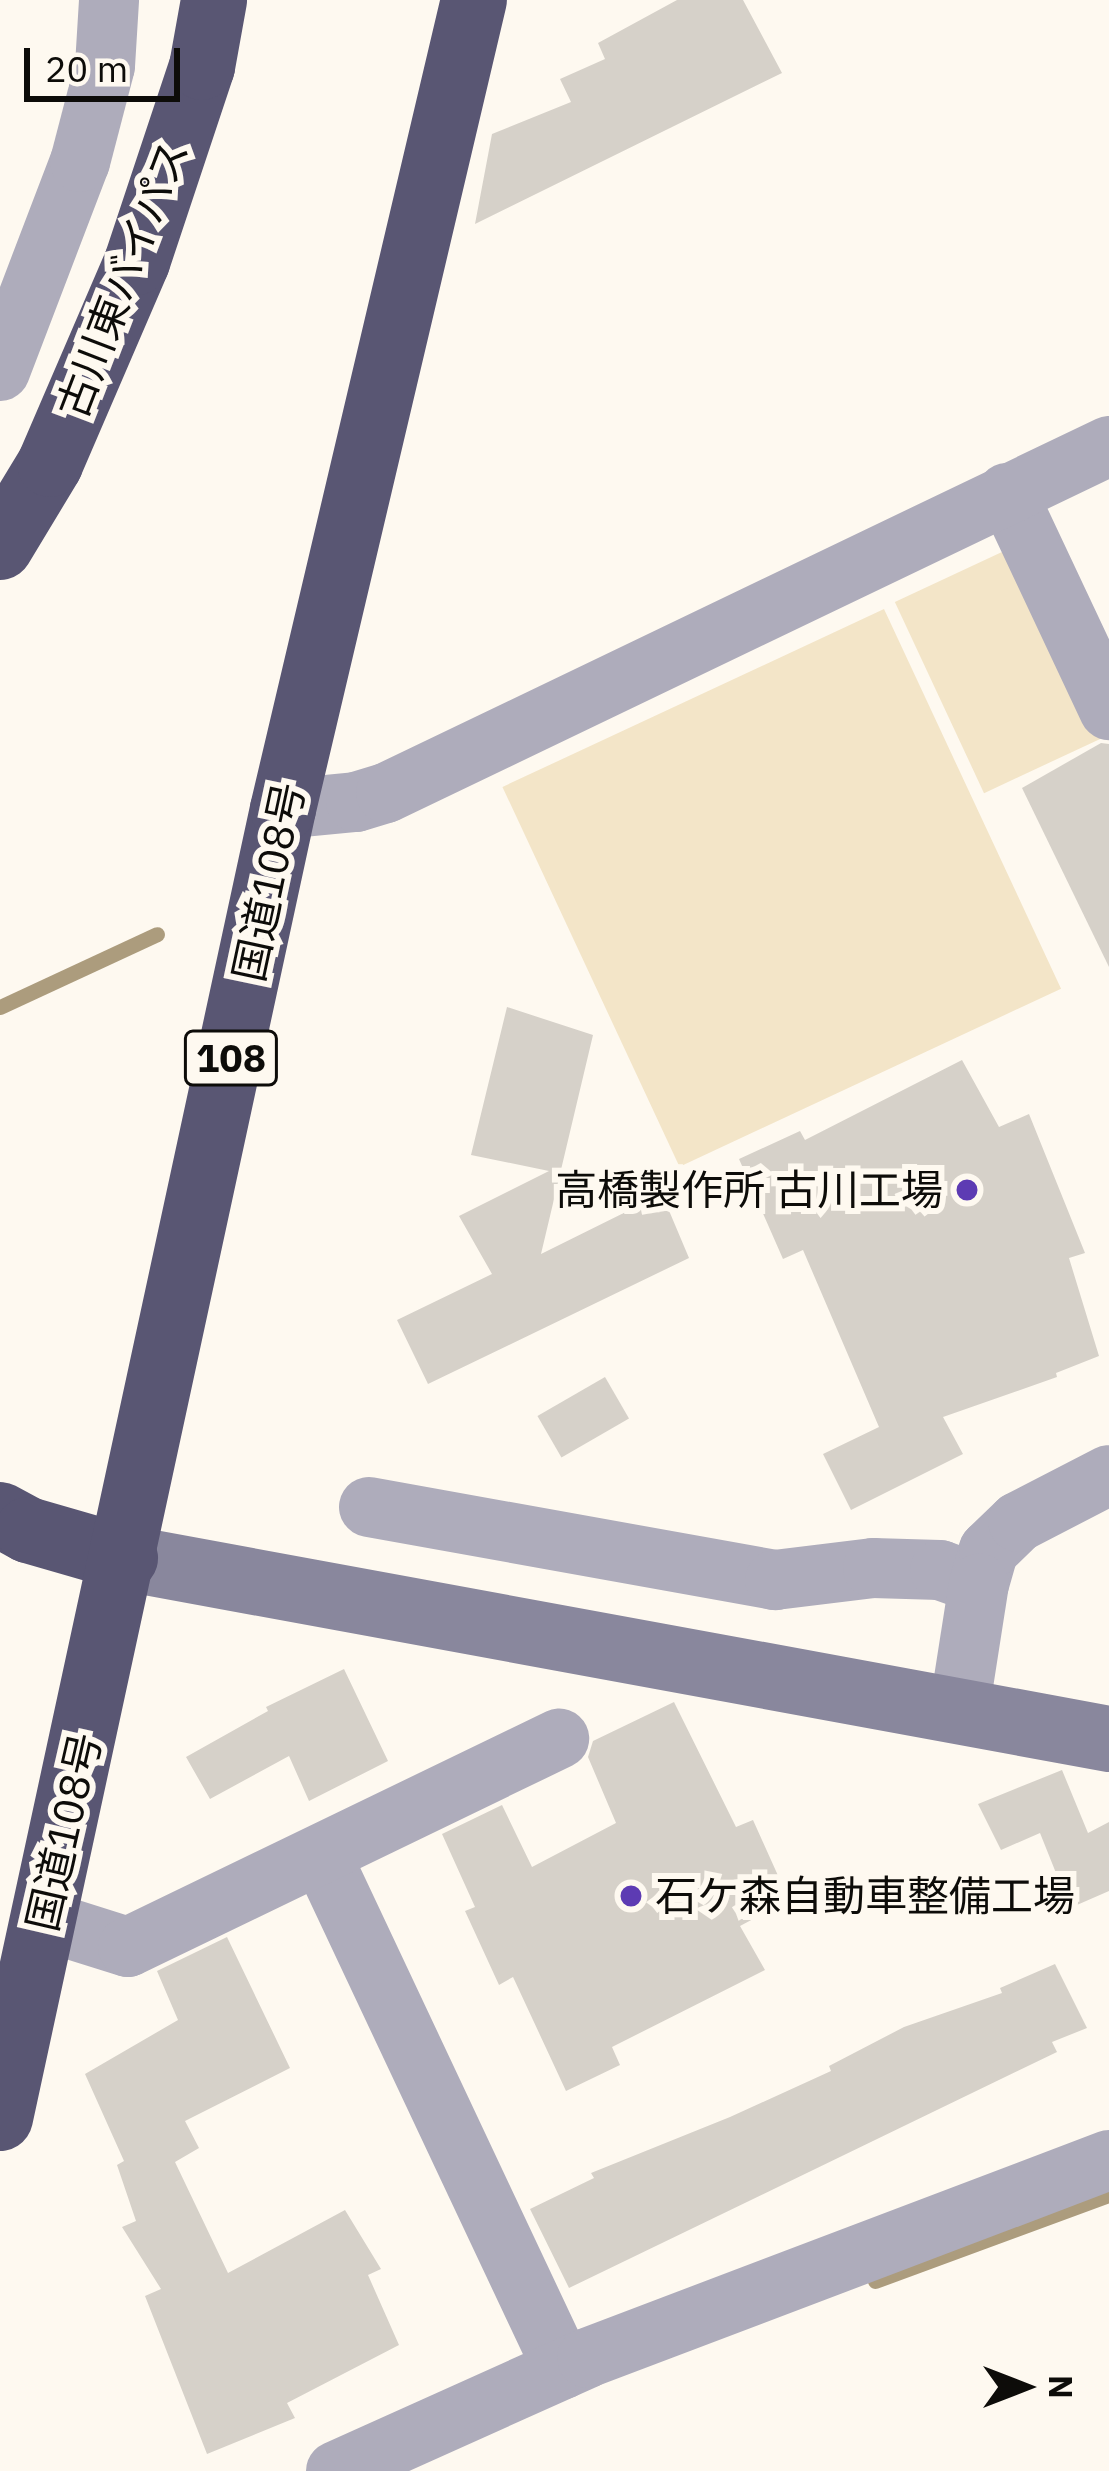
<!DOCTYPE html>
<meta charset="utf-8">
<style>
body{margin:0}
#map{position:relative;width:1109px;height:2471px;overflow:hidden;background:#fef9f0;font-family:"IBM Plex Sans","Noto Sans JP",sans-serif}
div>[style]{position:absolute}
.green>*{inset:0;background:#f3e5c8;transform-origin:0 0}
.stream>*{height:15px;margin:-7.5px;padding:0 7.5px;transform-origin:7.5px;border-radius:7.5px;background:#ac9c7d}
.building>*{inset:0;background:#d6d1c9;transform-origin:0 0}
.street>*{height:60px;margin:-30px;padding:0 30px;transform-origin:30px;border-radius:30px;background:#aeacbb}
.secondary>*{height:66px;margin:-33px;padding:0 33px;transform-origin:33px;border-radius:33px;background:#89879d}
.highway>*{height:66px;margin:-33px;padding:0 33px;transform-origin:33px;border-radius:33px;background:#595673}
.dots>*{width:33px;height:33px;translate:-50% -50%;box-sizing:border-box;border:6px solid #fef9f0;border-radius:50%}
span{translate:-50% -50%;white-space:nowrap;text-align:center;line-height:1.15;-webkit-text-stroke:12px #fef9f0;paint-order:stroke}
.shield-label span{padding:3px 9px;background:#fef9f0;border:3px solid;border-radius:9px;-webkit-text-stroke-width:0}
.shield-label{font-size:39px;color:#0d0c09;font-weight:700}
.street-label{font-size:42px;color:#0d0c09}
.poi-label{font-size:42px;color:#0d0c09}
.right{translate:-100% -50%;text-align:right}
.left{translate:0 -50%;text-align:left}
.north{position:absolute;left:965px;top:2327px;width:120px;height:120px;-webkit-text-stroke:9px #fef9f0;paint-order:stroke;rotate:90deg;font-size:33px;font-weight:700;line-height:48px;text-align:center;color:#0d0c09}
.north::after{content:'';display:block;margin:auto;width:42px;height:54px;background:#0d0c09;clip-path:polygon(50% 0,100% 100%,50% 72%,0 100%)}
.scale{position:absolute;left:24px;top:48px;width:156px;height:54px;box-sizing:border-box;border:6px solid #0d0c09;border-top:0;padding-left:15px;font-size:36px;line-height:42px;white-space:nowrap;color:#0d0c09;-webkit-text-stroke:9px #fef9f0;paint-order:stroke}
</style>
<div id="map">
<div class="green">
<div style="left:1019px;top:544px;width:211px;height:137px;rotate:65deg"></div>
<div style="left:884px;top:609px;width:419px;height:421px;rotate:65deg"></div>
</div>
<div class="stream">
<div style="left:0;top:1007px;width:173px;rotate:-24.9deg"></div>
<div style="left:875px;top:2281px;width:249px;rotate:-20.2deg"></div>
</div>
<div class="building">
<div style="clip-path:polygon(677px 0,743px 0,782px 73px,475px 224px,492px 134px,571px 102px,560px 79px,605px 59px,598px 43px)"></div>
<div style="clip-path:polygon(1101px 743px,1109px 744px,1109px 967px,1022px 788px)"></div>
<div style="clip-path:polygon(507px 1007px,593px 1035px,541px 1254px,662px 1194px,689px 1258px,428px 1384px,397px 1320px,492px 1274px,459px 1216px,549px 1171px,471px 1155px)"></div>
<div style="clip-path:polygon(962px 1060px,999px 1127px,1029px 1114px,1085px 1253px,1069px 1258px,1099px 1356px,1056px 1373px,1057px 1377px,943px 1417px,963px 1454px,851px 1510px,823px 1454px,879px 1427px,803px 1250px,783px 1259px,739px 1159px,800px 1131px,805px 1140px)"></div>
<div style="left:605px;top:1377px;width:48px;height:78px;rotate:60deg"></div>
<div style="clip-path:polygon(344px 1669px,388px 1761px,309px 1801px,289px 1756px,210px 1799px,186px 1757px,268px 1711px,266px 1707px)"></div>
<div style="clip-path:polygon(674px 1702px,736px 1827px,753px 1820px,789px 1900px,740px 1926px,765px 1970px,612px 2047px,620px 2065px,566px 2091px,513px 1977px,499px 1985px,465px 1911px,475px 1907px,442px 1834px,502px 1805px,532px 1867px,616px 1823px,588px 1757px,593px 1741px)"></div>
<div style="clip-path:polygon(1062px 1770px,1088px 1833px,1109px 1822px,1109px 1891px,1070px 1908px,1040px 1833px,1001px 1850px,978px 1804px)"></div>
<div style="clip-path:polygon(227px 1937px,290px 2068px,185px 2121px,199px 2148px,175px 2162px,228px 2273px,345px 2210px,381px 2269px,368px 2275px,399px 2345px,287px 2403px,295px 2418px,207px 2454px,145px 2296px,161px 2289px,122px 2227px,136px 2221px,117px 2165px,124px 2161px,85px 2074px,178px 2020px,157px 1971px)"></div>
<div style="clip-path:polygon(1055px 1964px,1087px 2028px,1052px 2042px,1057px 2052px,569px 2288px,530px 2209px,594px 2178px,591px 2173px,730px 2117px,831px 2071px,829px 2066px,904px 2027px,1002px 1993px,1000px 1988px)"></div>
</div>
<div class="street">
<div style="left:0;top:371px;width:224px;rotate:-69.1deg"></div>
<div style="left:80px;top:162px;width:99px;rotate:-75.4deg"></div>
<div style="left:105px;top:66px;width:66px;rotate:-86.5deg"></div>
<div style="left:1007px;top:493px;width:240px;rotate:64.8deg"></div>
<div style="left:283px;top:809px;width:73px;rotate:-5.5deg"></div>
<div style="left:356px;top:802px;width:31px;rotate:-17deg"></div>
<div style="left:386px;top:793px;width:802px;rotate:-25.64deg"></div>
<div style="left:369px;top:1507px;width:413px;rotate:10.2deg"></div>
<div style="left:775px;top:1580px;width:99px;rotate:-7deg"></div>
<div style="left:873px;top:1568px;width:67px;rotate:1.7deg"></div>
<div style="left:940px;top:1570px;width:41px;rotate:19.7deg"></div>
<div style="left:979px;top:1584px;width:35px;rotate:-74deg"></div>
<div style="left:989px;top:1550px;width:40px;rotate:-44deg"></div>
<div style="left:1018px;top:1522px;width:102px;rotate:-27.3deg"></div>
<div style="left:959px;top:1711px;width:129px;rotate:-81.1deg"></div>
<div style="left:322px;top:1857px;width:566px;rotate:64.79deg"></div>
<div style="left:45px;top:1921px;width:87px;rotate:17.4deg"></div>
<div style="left:128px;top:1947px;width:479px;rotate:-25.8deg"></div>
<div style="left:336px;top:2471px;width:275px;rotate:-24.2deg"></div>
<div style="left:587px;top:2358px;width:558px;rotate:-20.77deg"></div>
</div>
<div class="secondary">
<div style="left:125px;top:1558px;width:1001px;rotate:10.42deg"></div>
</div>
<div class="highway">
<div style="left:0;top:547px;width:97px;rotate:-58.9deg"></div>
<div style="left:50px;top:464px;width:220px;rotate:-66.7deg"></div>
<div style="left:137px;top:262px;width:206px;rotate:-71.6deg"></div>
<div style="left:202px;top:67px;width:68px;rotate:-79.8deg"></div>
<div style="left:0;top:1515px;width:32px;rotate:28deg"></div>
<div style="left:28px;top:1530px;width:101px;rotate:16.1deg"></div>
<div style="left:0;top:2118px;width:1339px;rotate:-77.8deg"></div>
<div style="left:283px;top:809px;width:831px;rotate:-76.72deg"></div>
</div>
<div class="dots">
<div style="left:967px;top:1190px;background:#5d3bb3"></div>
<div style="left:631px;top:1896px;background:#5d3bb3"></div>
</div>
<div class="shield-label">
<span style="left:231px;top:1058px">108</span>
</div>
<div class="street-label">
<span style="left:123px;top:279px;rotate:-69deg">古川東バイパス</span>
<span style="left:269px;top:882px;rotate:-78deg">国道108号</span>
<span style="left:64px;top:1832px;rotate:-77deg">国道108号</span>
</div>
<div class="poi-label">
<span class="right" style="left:943px;top:1190px">高橋製作所 古川工場</span>
<span class="left" style="left:655px;top:1896px">石ケ森自動車整備工場</span>
</div>
<div class="north">N</div>
<div class="scale">20 m</div>
</div>
